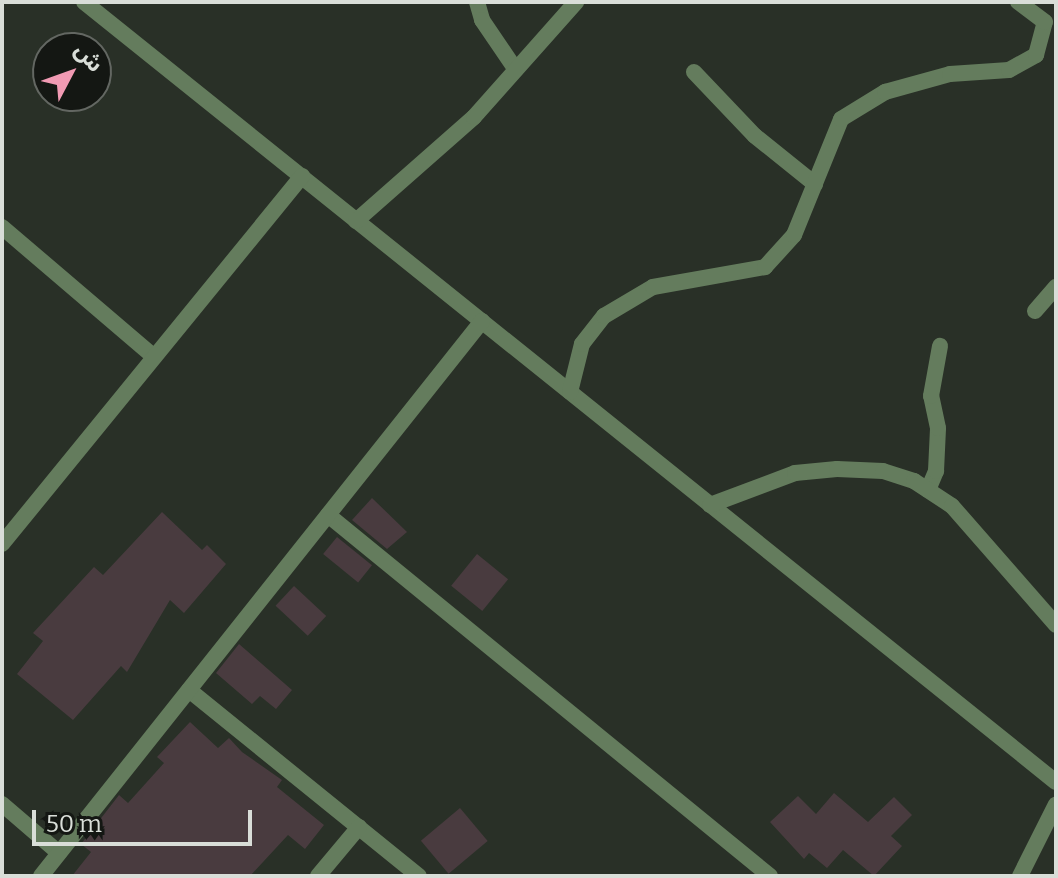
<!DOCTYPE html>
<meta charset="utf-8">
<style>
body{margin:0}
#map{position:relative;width:1058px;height:878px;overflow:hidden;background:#293027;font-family:Bitter,"Noto Sans Arabic",serif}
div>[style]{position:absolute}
.building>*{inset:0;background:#493b3f;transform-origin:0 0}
.street>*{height:16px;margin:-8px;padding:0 8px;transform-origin:8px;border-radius:8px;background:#647c5d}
span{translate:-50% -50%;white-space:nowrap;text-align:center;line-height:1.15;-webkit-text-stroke:6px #141713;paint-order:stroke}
.frame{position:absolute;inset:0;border:4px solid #d9ded8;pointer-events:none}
.north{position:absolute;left:32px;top:32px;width:80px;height:80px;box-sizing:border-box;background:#141713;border:2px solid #636762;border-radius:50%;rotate:49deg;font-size:22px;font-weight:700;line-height:32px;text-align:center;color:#d9ded8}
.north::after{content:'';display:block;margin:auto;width:28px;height:36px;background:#f19ab3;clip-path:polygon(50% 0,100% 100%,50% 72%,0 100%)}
.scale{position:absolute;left:32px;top:810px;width:220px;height:36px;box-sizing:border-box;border:4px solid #d9ded8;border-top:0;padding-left:10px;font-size:24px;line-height:28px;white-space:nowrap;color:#d9ded8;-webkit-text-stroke:6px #141713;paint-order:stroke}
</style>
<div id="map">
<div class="building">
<div style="clip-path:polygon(372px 498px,407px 532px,387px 549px,352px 520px)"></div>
<div style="clip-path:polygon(162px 512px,202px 550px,207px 545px,226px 564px,184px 613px,170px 600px,127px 672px,121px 666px,73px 720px,17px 674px,43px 641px,33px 633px,94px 567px,103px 575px)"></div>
<div style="left:337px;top:537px;width:45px;height:22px;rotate:39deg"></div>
<div style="left:477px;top:554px;width:40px;height:41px;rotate:39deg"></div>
<div style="left:294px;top:586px;width:44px;height:27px;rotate:43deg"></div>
<div style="clip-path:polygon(239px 644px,292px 690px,276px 709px,260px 696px,252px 704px,216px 673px)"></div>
<div style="clip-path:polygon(190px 722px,218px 748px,229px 738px,242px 752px,282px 780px,277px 787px,324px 825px,305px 849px,288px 835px,250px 876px,72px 876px,91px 852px,81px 844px,119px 795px,128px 803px,164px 763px,157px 757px)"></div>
<div style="clip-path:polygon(834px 793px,868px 822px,894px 797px,912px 815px,891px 836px,902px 846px,874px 876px,843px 850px,827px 868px,809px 853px,804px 859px,770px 822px,798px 796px,816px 814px)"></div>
<div style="left:460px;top:808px;width:43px;height:51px;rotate:50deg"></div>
</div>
<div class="street">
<div style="left:84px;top:2px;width:1246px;rotate:38.75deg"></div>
<div style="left:477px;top:2px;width:19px;rotate:74deg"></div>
<div style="left:482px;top:20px;width:60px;rotate:55.8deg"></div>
<div style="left:694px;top:72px;width:88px;rotate:46.4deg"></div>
<div style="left:755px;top:136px;width:77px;rotate:38.7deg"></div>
<div style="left:356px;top:221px;width:157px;rotate:-41.4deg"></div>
<div style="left:474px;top:117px;width:154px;rotate:-48.4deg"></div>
<div style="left:2px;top:227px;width:200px;rotate:40.5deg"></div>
<div style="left:1035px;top:311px;width:32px;rotate:-49deg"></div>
<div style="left:570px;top:392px;width:49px;rotate:-76deg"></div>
<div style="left:582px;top:344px;width:36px;rotate:-52deg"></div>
<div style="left:604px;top:316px;width:57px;rotate:-30.6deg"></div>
<div style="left:653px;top:287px;width:114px;rotate:-10.1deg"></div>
<div style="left:765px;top:267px;width:43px;rotate:-47.8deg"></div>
<div style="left:794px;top:235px;width:125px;rotate:-67.9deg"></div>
<div style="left:841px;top:119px;width:52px;rotate:-31.5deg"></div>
<div style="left:885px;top:92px;width:67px;rotate:-15.5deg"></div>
<div style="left:950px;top:74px;width:59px;rotate:-3.9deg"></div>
<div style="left:1009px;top:70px;width:31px;rotate:-29deg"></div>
<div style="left:1036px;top:55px;width:34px;rotate:-75deg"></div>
<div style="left:1045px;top:22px;width:34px;rotate:-143deg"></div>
<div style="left:928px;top:490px;width:21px;rotate:-67deg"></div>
<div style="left:936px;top:471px;width:43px;rotate:-87.3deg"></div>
<div style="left:938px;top:428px;width:33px;rotate:-102deg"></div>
<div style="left:931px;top:396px;width:51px;rotate:-79.8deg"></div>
<div style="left:710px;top:505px;width:91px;rotate:-20.6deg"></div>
<div style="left:795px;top:473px;width:42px;rotate:-5.4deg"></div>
<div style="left:837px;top:469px;width:46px;rotate:2.5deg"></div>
<div style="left:883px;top:471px;width:33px;rotate:18deg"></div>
<div style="left:914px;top:481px;width:45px;rotate:33.3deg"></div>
<div style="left:952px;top:506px;width:158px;rotate:48.8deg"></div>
<div style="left:328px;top:515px;width:571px;rotate:39.24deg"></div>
<div style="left:2px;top:544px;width:475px;rotate:-50.8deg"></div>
<div style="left:189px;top:690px;width:296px;rotate:39deg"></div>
<div style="left:2px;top:804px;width:75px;rotate:40.7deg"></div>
<div style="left:41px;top:876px;width:709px;rotate:-51.53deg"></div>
<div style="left:318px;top:876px;width:64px;rotate:-50.1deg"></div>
<div style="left:1020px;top:876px;width:80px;rotate:-63.4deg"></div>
</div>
<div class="frame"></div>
<div class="north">ش</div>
<div class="scale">50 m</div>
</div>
